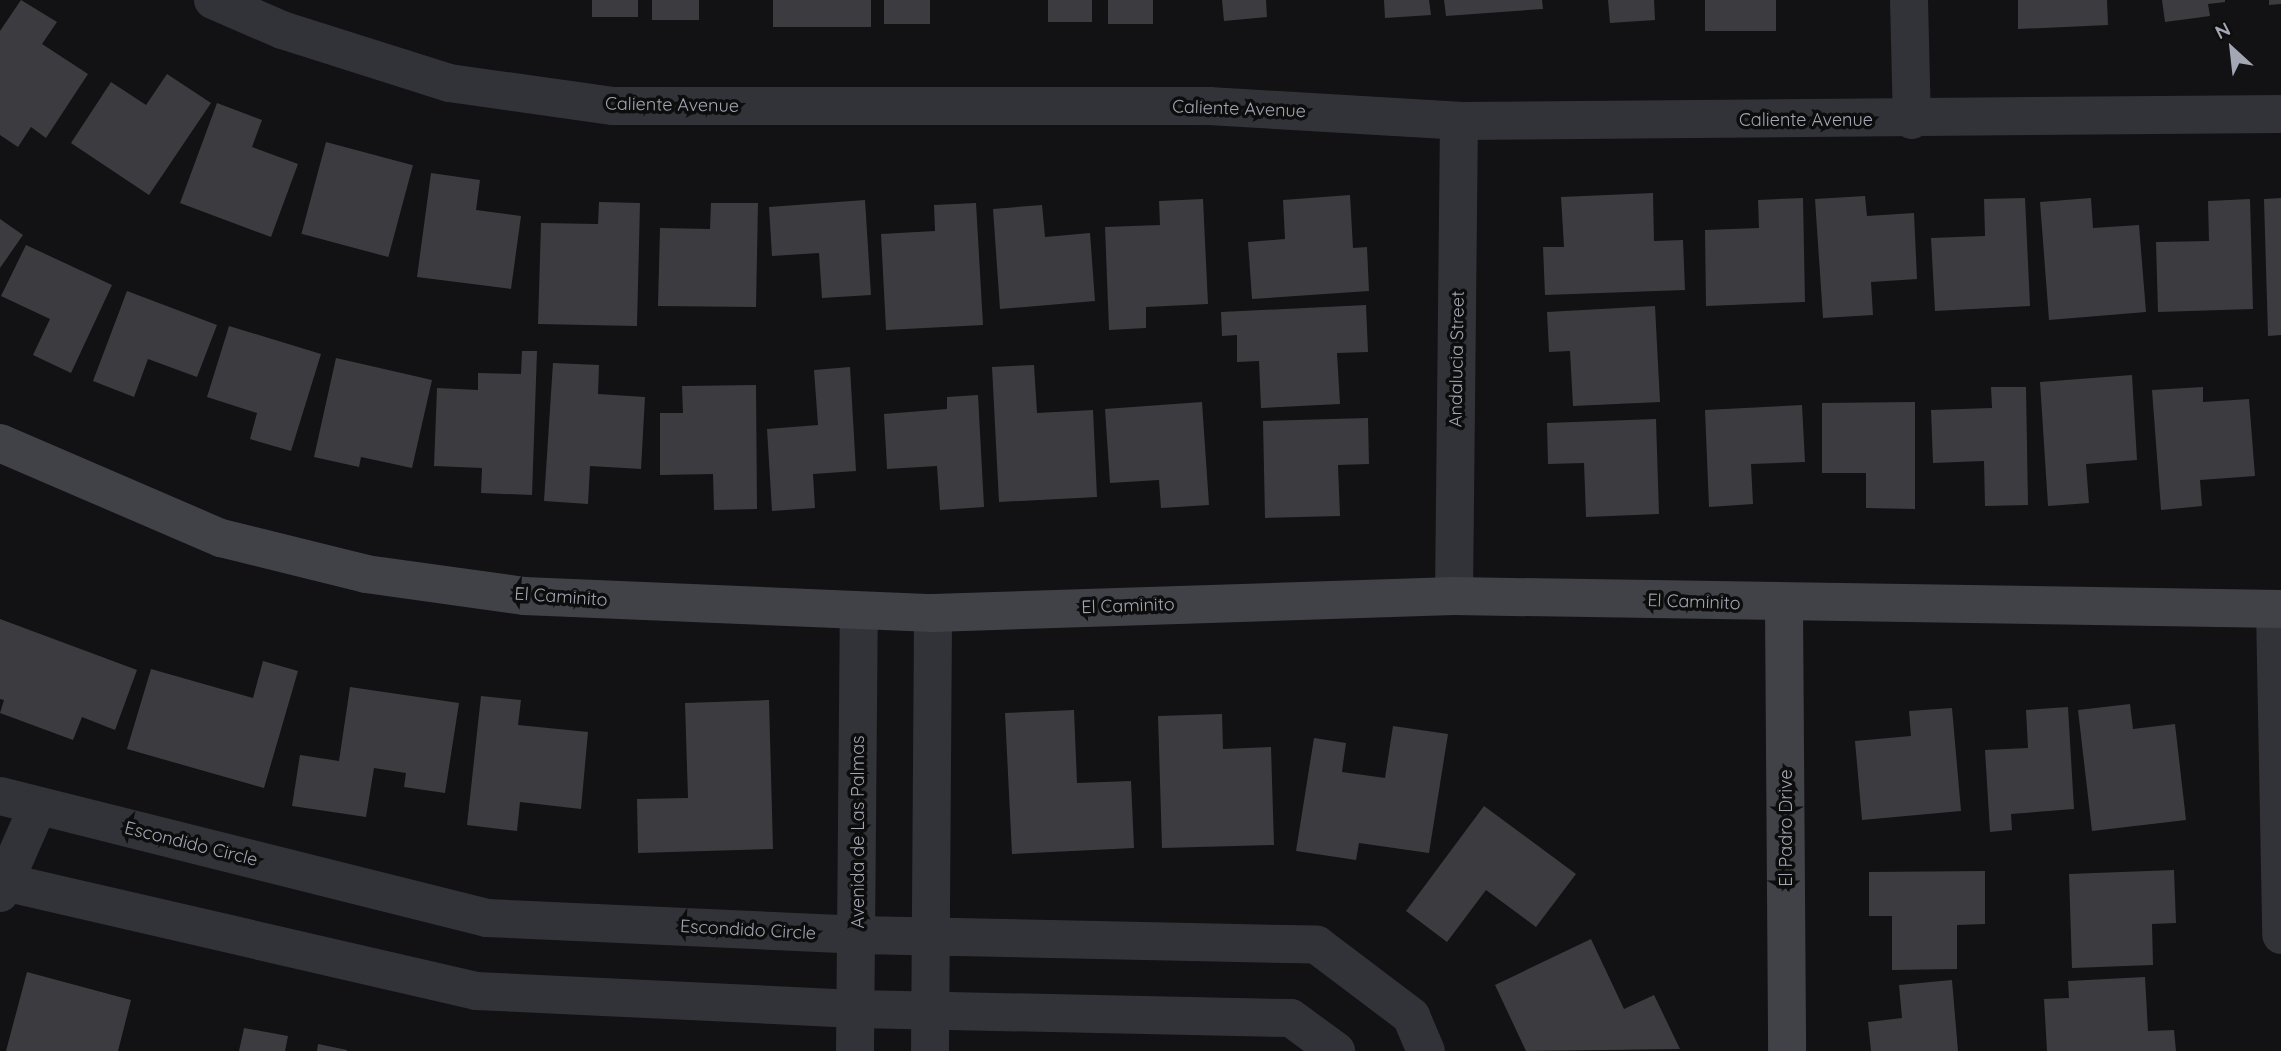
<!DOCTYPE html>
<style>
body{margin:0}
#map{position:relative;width:2281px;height:1051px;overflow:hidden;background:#121113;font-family:Quicksand,sans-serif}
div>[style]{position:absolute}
.building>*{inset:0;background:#3c3c40;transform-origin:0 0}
.street>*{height:38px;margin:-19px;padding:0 19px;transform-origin:19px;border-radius:19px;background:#323338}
.secondary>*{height:38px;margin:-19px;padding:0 19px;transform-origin:19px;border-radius:19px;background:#404248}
span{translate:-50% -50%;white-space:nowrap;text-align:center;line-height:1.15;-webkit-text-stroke:7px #0d0d0e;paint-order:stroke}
.street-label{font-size:18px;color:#a3a7b4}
.north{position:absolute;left:2197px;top:14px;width:70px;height:70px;-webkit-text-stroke:5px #0d0d0e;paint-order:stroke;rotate:333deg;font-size:19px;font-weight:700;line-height:28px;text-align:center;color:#a3a7b4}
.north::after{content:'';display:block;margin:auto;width:24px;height:32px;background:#a3a7b4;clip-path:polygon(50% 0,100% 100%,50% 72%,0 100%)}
</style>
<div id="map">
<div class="building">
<div style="clip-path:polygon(21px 0,57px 22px,42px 44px,88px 74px,46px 138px,31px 127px,18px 147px,0 135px,0 31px)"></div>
<div style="left:592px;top:0;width:46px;height:17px"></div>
<div style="left:652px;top:0;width:47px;height:20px"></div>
<div style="left:773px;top:0;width:98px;height:27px"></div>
<div style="left:884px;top:0;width:46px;height:24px"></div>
<div style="left:1048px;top:0;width:44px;height:22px"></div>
<div style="left:1108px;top:0;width:45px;height:24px"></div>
<div style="clip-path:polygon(1222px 0,1266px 0,1267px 17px,1224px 21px)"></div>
<div style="clip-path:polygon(1384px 0,1429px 0,1431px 15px,1385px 18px)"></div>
<div style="clip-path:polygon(1444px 0,1542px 0,1543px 9px,1446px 16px)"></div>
<div style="clip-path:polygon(1608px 0,1654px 0,1655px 20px,1610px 23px)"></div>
<div style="left:1705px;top:0;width:71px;height:31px"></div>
<div style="clip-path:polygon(2018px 0,2107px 0,2108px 25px,2018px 29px)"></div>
<div style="clip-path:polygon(2162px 0,2225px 0,2225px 2px,2208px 4px,2210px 16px,2165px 22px)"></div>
<div style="clip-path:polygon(2269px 0,2281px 0,2281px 4px,2269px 5px)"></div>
<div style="clip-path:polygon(167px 74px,211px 103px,149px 195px,71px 143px,111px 82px,146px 105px)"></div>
<div style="clip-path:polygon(217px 103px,262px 120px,252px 147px,298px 164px,271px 237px,180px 203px)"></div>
<div style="left:326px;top:142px;width:90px;height:95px;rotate:15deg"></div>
<div style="clip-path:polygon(431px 173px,480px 180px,476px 210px,521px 216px,511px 289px,417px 277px)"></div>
<div style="clip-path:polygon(1653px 193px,1654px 241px,1683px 240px,1685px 290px,1545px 295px,1543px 247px,1564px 247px,1561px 197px)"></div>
<div style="clip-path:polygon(1350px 195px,1353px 248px,1367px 247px,1369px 291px,1252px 299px,1248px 242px,1285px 239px,1283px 200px)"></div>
<div style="clip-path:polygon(1865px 196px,1867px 216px,1914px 213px,1917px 279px,1871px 282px,1873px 315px,1823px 318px,1815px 199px)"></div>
<div style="clip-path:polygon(1803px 198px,1805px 302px,1706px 306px,1705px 230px,1759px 228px,1758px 200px)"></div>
<div style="clip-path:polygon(2025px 198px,2030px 306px,1935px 311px,1931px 238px,1985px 236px,1984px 199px)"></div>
<div style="clip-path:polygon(2091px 198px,2093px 228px,2139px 225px,2146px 312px,2049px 320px,2040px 202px)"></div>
<div style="clip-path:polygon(2281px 198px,2281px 335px,2268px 336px,2264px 199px)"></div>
<div style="clip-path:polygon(1203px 199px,1208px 304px,1146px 307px,1146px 328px,1109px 330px,1105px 227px,1160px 225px,1159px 201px)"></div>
<div style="clip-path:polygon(2250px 199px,2253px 309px,2158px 312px,2156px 242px,2209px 241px,2208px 201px)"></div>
<div style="clip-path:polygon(865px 200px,871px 295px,822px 298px,819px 253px,772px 256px,769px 207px)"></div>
<div style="clip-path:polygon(599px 202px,640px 203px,637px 326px,538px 324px,541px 223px,598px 224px)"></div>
<div style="clip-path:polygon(711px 203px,758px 203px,756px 307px,658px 306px,660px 228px,710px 229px)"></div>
<div style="clip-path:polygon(976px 203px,983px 325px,886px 330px,881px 234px,935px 231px,934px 205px)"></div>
<div style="clip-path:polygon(1042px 205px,1045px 237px,1090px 233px,1095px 301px,1000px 309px,993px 209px)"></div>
<div style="clip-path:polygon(0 219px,23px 235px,0 268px)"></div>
<div style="clip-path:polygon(26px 245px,112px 285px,71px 373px,33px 355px,50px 319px,1px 296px)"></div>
<div style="clip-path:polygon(127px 291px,217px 325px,197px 377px,148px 359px,134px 397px,93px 381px)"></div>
<div style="clip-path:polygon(1366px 305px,1368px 352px,1337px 353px,1340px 404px,1261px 408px,1259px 361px,1237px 362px,1237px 335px,1222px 336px,1221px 312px)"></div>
<div style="clip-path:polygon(1655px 306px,1660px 402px,1573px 406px,1570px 351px,1549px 352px,1547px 312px)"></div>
<div style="clip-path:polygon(229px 326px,321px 354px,291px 451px,250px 439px,257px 413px,207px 397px)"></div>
<div style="clip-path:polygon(522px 351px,537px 351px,532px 495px,481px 493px,482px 468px,434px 466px,437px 388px,478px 390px,478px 373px,521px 374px)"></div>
<div style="clip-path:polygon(336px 358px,432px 380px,412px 468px,361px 457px,359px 467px,314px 457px)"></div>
<div style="clip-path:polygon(553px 363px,599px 365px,598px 394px,645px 397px,641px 469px,590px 466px,588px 504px,544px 501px)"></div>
<div style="clip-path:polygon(1034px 365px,1037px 413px,1093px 410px,1097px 497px,999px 502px,992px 367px)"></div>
<div style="clip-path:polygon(850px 367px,856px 471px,813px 474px,815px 508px,772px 511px,767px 429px,818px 425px,814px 370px)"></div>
<div style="clip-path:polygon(2132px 375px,2137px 460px,2086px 464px,2089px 503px,2048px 506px,2040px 382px)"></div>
<div style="clip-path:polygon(756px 385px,757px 509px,714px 510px,713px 474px,660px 475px,660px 413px,683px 413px,682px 386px)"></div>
<div style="clip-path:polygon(1991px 387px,2026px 387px,2028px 505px,1985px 506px,1984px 461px,1933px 463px,1931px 410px,1992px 408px)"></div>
<div style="clip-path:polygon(2203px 387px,2203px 402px,2249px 399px,2255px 476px,2200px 480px,2202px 506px,2161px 510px,2152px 390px)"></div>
<div style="clip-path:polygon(978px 395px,984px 507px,940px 510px,937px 466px,887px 469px,884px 414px,947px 409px,947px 397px)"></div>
<div style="clip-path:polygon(1202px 402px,1209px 505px,1161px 508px,1159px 480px,1110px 483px,1105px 409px)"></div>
<div style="clip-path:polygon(1915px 402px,1915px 509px,1866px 508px,1866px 473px,1822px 473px,1822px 403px)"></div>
<div style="clip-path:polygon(1802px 405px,1805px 462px,1751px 464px,1753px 504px,1709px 507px,1705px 410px)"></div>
<div style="clip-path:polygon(1368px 418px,1369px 464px,1338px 465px,1340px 516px,1265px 518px,1263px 421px)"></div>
<div style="clip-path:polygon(1656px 419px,1659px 514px,1586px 517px,1584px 463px,1548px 464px,1547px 423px)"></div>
<div style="clip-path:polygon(0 619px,137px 670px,115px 730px,82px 717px,73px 740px,0 713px,4px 700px,0 699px)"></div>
<div style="clip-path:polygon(263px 661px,298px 671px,264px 788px,127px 749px,151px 669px,253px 698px)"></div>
<div style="clip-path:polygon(350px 687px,459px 703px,445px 793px,404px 787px,406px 773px,374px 768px,366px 817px,292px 806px,300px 755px,339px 761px)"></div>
<div style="clip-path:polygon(481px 696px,521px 700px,518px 725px,588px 732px,581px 809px,520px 802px,517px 831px,467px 825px)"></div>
<div style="clip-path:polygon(769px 700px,773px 849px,638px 853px,637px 799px,688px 798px,685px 703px)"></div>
<div style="clip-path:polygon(2130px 704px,2133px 729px,2175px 724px,2186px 820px,2092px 831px,2078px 710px)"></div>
<div style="clip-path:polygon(2068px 707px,2074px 809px,2011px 814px,2012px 830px,1990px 832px,1985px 750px,2028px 748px,2026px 710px)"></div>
<div style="clip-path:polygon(1952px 708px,1961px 811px,1862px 820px,1855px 741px,1911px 736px,1909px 711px)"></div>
<div style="clip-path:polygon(1074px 710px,1077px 783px,1131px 781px,1134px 848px,1012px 854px,1005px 713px)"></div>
<div style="clip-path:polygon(1222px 714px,1223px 749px,1271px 747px,1274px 845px,1162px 848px,1158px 716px)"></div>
<div style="clip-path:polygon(1393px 726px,1448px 734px,1429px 853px,1359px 843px,1356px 860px,1296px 851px,1314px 738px,1346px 743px,1342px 772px,1385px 778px)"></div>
<div style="clip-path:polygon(1484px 806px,1576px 874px,1536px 927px,1486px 890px,1447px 942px,1406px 911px)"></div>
<div style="clip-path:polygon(2174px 870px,2176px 923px,2152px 924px,2153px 965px,2072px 968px,2069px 874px)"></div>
<div style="clip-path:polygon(1985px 871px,1985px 924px,1957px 925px,1957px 969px,1892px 970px,1892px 916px,1869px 916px,1869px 872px)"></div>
<div style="clip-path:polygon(1591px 939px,1624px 1009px,1654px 995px,1680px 1049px,1526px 1051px,1495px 985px)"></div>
<div style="clip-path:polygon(27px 972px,131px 1000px,118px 1051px,6px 1051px)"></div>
<div style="clip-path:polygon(2145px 977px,2148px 1031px,2174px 1030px,2176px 1051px,2047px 1051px,2044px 999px,2069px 998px,2068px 981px)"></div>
<div style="clip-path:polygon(1952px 980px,1958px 1051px,1871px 1051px,1868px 1022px,1902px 1018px,1899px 985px)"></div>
<div style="clip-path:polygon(244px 1028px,288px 1036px,285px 1051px,239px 1051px)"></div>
<div style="clip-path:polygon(318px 1044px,347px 1050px,347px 1051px,317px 1051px)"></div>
</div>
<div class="street">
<div style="left:213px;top:0;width:75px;rotate:23.5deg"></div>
<div style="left:282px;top:30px;width:175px;rotate:17.6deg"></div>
<div style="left:449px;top:83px;width:166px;rotate:8deg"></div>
<div style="left:613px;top:106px;width:596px"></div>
<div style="left:1209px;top:106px;width:250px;rotate:3.4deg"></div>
<div style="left:1459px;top:121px;width:822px;rotate:-0.49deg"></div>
<div style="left:1909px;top:0;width:120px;rotate:88.6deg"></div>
<div style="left:1454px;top:596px;width:475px;rotate:-89.4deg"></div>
<div style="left:2275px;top:609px;width:326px;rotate:88.9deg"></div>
<div style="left:0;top:796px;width:502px;rotate:14.06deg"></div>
<div style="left:487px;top:918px;width:371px;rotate:2.6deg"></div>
<div style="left:858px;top:935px;width:459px;rotate:1.2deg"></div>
<div style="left:1317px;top:945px;width:118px;rotate:37.1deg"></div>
<div style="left:1411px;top:1016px;width:38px;rotate:67deg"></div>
<div style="left:0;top:881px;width:489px;rotate:13deg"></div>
<div style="left:476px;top:991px;width:380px;rotate:2.7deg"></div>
<div style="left:856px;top:1009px;width:435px;rotate:1.2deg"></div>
<div style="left:1291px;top:1018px;width:56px;rotate:36.3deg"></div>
<div style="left:0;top:893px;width:95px;rotate:-66.4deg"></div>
<div style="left:855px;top:1051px;width:439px;rotate:-89.5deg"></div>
<div style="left:930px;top:1051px;width:438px;rotate:-89.6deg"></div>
</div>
<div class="secondary">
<div style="left:0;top:443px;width:241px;rotate:23.3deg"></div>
<div style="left:221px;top:538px;width:149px;rotate:13.9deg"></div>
<div style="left:366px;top:574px;width:160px;rotate:7.9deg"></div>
<div style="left:524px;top:596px;width:409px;rotate:2.4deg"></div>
<div style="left:933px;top:613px;width:521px;rotate:-1.87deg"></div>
<div style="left:1454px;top:596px;width:827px;rotate:0.9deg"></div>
<div style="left:1784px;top:605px;width:446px;rotate:89.6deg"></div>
</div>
<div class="street-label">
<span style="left:672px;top:105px;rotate:1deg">Caliente Avenue</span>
<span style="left:1239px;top:109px;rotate:2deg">Caliente Avenue</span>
<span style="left:1806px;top:120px">Caliente Avenue</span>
<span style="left:1457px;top:359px;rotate:-89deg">Andalucia Street</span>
<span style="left:561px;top:597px;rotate:4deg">El Caminito</span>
<span style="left:1694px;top:602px;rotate:2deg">El Caminito</span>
<span style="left:1128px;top:606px;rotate:-2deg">El Caminito</span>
<span style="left:1786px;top:828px;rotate:-90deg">El Padro Drive</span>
<span style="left:858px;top:832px;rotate:-90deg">Avenida de Las Palmas</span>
<span style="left:191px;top:844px;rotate:14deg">Escondido Circle</span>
<span style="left:748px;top:930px;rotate:3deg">Escondido Circle</span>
</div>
<div class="north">N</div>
</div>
